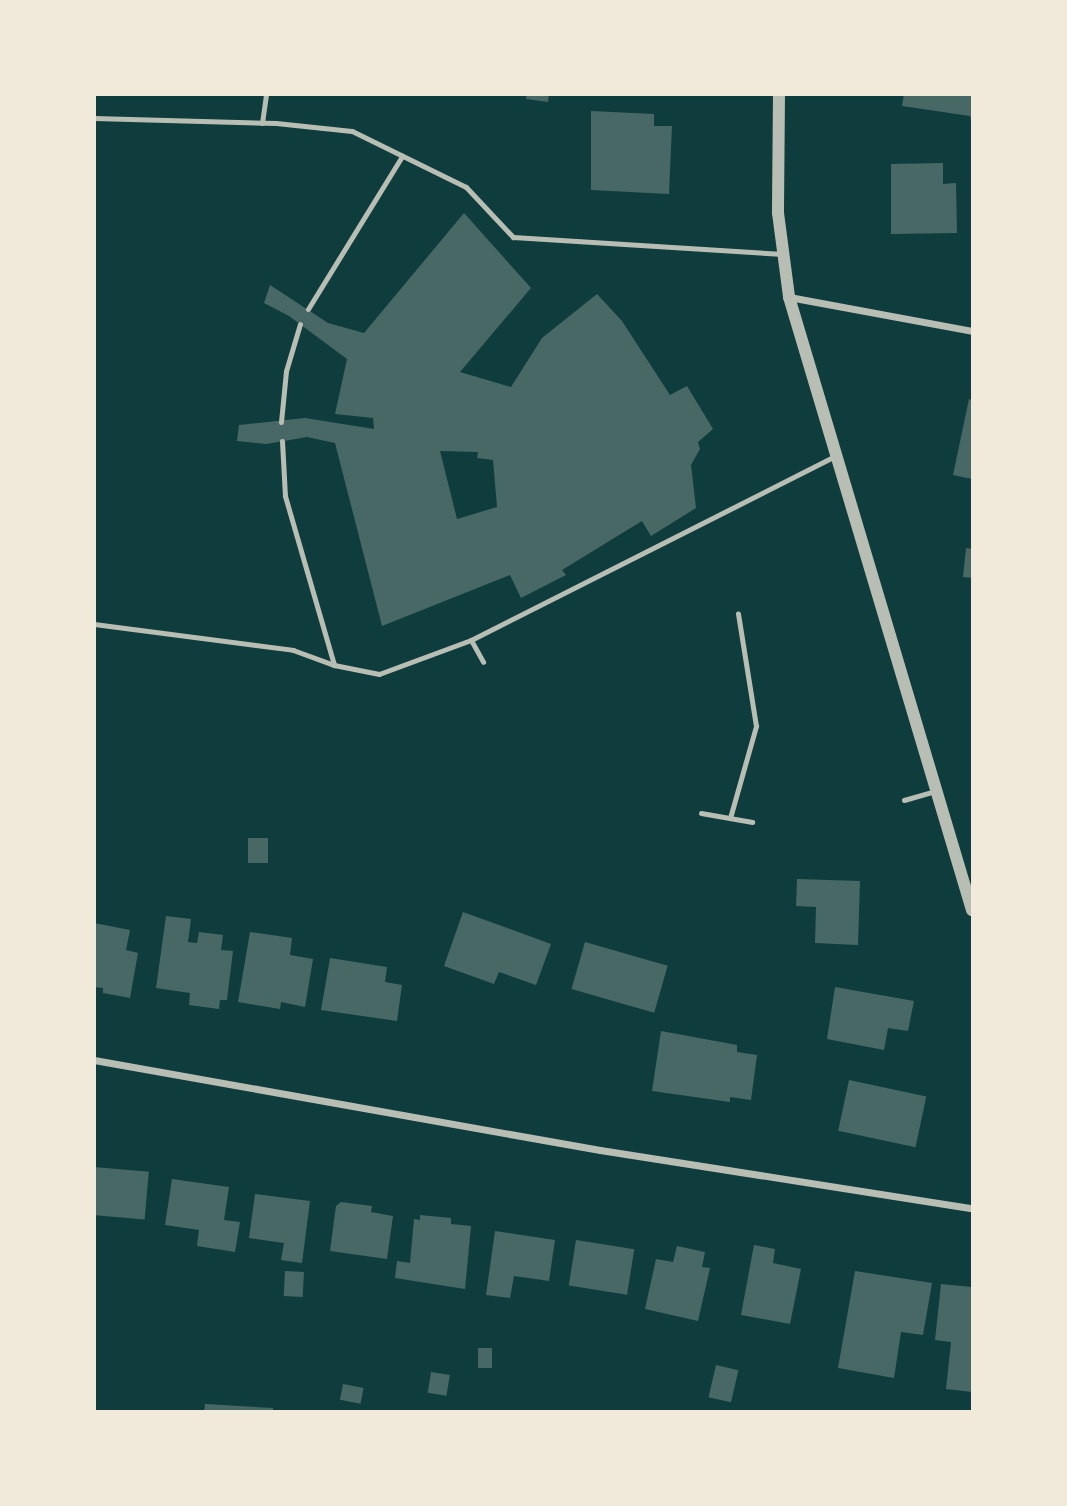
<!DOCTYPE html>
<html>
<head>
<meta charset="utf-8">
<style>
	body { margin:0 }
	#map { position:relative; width:1067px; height:1506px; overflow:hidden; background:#0f3d3e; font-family:"Varela Round",sans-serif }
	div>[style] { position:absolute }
	.building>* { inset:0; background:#486865; transform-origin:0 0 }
	.service>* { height:5px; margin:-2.5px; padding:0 2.5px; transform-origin:2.5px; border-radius:2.5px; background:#b8beb3 }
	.minor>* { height:7px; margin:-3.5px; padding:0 3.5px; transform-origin:3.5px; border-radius:3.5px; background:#b8beb3 }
	.tertiary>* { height:12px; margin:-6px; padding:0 6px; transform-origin:6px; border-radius:6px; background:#b8beb3 }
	span { translate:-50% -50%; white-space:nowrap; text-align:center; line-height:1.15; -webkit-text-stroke:6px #f1e9da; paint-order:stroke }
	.frame { position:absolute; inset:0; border:96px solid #f1e9da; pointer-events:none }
</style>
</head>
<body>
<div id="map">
	<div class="building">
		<i style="clip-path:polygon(527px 94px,549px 94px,548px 102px,526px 99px)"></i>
		<i style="clip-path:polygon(904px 94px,972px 94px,972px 125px,970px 116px,902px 106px)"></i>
		<i style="clip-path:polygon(591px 111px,654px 114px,654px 126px,672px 126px,669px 194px,591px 190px)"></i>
		<i style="clip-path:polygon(943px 163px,943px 184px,956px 183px,957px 233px,891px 234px,891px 164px)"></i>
		<i style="clip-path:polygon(evenodd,464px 213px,531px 288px,460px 372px,511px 387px,542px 338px,597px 294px,622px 321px,670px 395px,687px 386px,713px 429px,698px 442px,700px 449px,691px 465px,696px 508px,651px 536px,642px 521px,562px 570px,566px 575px,521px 598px,510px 575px,382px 626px,335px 443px,307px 437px,266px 444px,237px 441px,239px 425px,305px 418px,374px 429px,373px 418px,335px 414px,347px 359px,289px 316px,264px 303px,270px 285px,328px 323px,364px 333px,464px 213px,440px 451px,478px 452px,477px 458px,493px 460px,497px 507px,457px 519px,440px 451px)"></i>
		<i style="clip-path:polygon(969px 399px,972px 400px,972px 479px,953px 475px)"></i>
		<i style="clip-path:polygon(966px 548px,972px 549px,972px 578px,963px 577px)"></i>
		<i style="left:248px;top:838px;width:20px;height:25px"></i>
		<i style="clip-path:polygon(797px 879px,860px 881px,858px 945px,815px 943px,816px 907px,796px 906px)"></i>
		<i style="clip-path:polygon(463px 912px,551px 944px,536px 985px,499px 972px,494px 984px,444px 966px)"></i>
		<i style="clip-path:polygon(166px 916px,191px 919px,188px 942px,197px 943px,199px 932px,223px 935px,221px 950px,233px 951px,227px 1000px,220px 1000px,219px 1009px,189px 1005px,190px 993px,156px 988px)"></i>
		<i style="clip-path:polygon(94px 923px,130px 930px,126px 950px,138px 953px,130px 998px,103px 993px,103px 988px,94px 987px)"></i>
		<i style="clip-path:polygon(250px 932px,292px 938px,290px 955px,313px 959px,305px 1007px,281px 1002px,280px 1009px,238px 1002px)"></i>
		<i style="left:585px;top:942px;width:86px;height:49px;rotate:16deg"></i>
		<i style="clip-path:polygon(330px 958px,387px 967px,385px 982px,402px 985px,397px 1021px,321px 1010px)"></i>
		<i style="clip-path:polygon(835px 987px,914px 1001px,908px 1031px,888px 1028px,884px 1050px,827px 1039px)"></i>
		<i style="clip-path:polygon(661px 1031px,737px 1045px,737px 1052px,757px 1055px,751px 1100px,730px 1097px,730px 1102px,652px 1091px)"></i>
		<i style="left:849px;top:1080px;width:79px;height:52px;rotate:12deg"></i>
		<i style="left:94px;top:1167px;width:55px;height:48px;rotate:5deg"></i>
		<i style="clip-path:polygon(172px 1179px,229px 1187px,224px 1220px,240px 1222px,235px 1252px,197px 1246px,199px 1230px,165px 1225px)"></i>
		<i style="clip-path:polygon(255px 1194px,310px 1201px,302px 1263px,281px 1260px,284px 1243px,249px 1238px)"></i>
		<i style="clip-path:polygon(341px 1202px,372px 1206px,371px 1212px,393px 1216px,387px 1259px,330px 1251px,336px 1206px)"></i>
		<i style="clip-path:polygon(420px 1215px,451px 1218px,451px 1224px,471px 1226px,465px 1289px,395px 1278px,397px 1261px,410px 1263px,414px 1219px,420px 1220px)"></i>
		<i style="clip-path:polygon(495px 1231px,555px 1240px,549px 1281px,514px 1276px,510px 1298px,486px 1295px)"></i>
		<i style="left:576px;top:1240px;width:59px;height:46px;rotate:9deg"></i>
		<i style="clip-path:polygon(754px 1245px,775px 1249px,773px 1263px,801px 1269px,790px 1324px,741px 1315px)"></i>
		<i style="clip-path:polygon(677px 1246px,705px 1252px,702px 1267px,710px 1268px,698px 1321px,645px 1309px,656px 1259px,673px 1262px)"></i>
		<i style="left:285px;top:1271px;width:19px;height:25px;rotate:3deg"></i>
		<i style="clip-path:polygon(855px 1271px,932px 1283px,923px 1335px,901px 1332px,894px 1378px,838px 1368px)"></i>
		<i style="clip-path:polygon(941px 1284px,972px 1287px,972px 1392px,946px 1389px,951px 1342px,935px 1340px)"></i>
		<i style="left:478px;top:1348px;width:14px;height:20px"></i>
		<i style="left:716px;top:1365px;width:23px;height:33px;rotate:13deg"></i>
		<i style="left:431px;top:1372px;width:19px;height:21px;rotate:9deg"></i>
		<i style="left:343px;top:1384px;width:21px;height:16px;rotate:11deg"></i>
		<i style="clip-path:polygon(205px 1404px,273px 1408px,273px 1412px,204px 1412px)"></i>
	</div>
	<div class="service">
		<i style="left:94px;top:118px;width:182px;rotate:1.6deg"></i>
		<i style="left:276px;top:123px;width:76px;rotate:6deg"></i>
		<i style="left:352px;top:131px;width:127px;rotate:26.2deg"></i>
		<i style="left:466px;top:187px;width:69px;rotate:46.8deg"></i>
		<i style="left:513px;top:237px;width:271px;rotate:3.6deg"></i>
		<i style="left:262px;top:123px;width:29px;rotate:-82deg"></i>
		<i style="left:308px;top:309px;width:180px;rotate:-58.4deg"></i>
		<i style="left:281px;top:422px;width:51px;rotate:-84.4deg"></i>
		<i style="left:286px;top:371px;width:49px;rotate:-73.4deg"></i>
		<i style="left:282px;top:441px;width:55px;rotate:86.9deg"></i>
		<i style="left:285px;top:496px;width:176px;rotate:73.8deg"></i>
		<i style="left:94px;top:624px;width:201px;rotate:7.4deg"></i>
		<i style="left:293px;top:650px;width:44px;rotate:20.1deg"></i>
		<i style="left:334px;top:665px;width:46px;rotate:11.3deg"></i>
		<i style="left:379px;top:674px;width:98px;rotate:-20.3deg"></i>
		<i style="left:471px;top:640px;width:25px;rotate:61deg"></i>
		<i style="left:471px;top:640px;width:409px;rotate:-26.8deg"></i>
		<i style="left:904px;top:800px;width:33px;rotate:-16deg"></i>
		<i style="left:701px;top:813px;width:52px;rotate:10deg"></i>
		<i style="left:730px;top:818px;width:96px;rotate:-74.2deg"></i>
		<i style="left:756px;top:726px;width:114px;rotate:-99.1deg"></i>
	</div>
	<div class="minor">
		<i style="left:789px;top:297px;width:186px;rotate:10.5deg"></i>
		<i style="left:94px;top:1060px;width:514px;rotate:10.09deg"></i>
		<i style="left:600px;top:1150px;width:376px;rotate:8.9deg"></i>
	</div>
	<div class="tertiary">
		<i style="left:779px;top:94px;width:119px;rotate:90.5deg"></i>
		<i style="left:778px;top:213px;width:85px;rotate:82.5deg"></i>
		<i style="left:789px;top:297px;width:640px;rotate:73.38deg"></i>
	</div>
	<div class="frame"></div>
</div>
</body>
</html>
